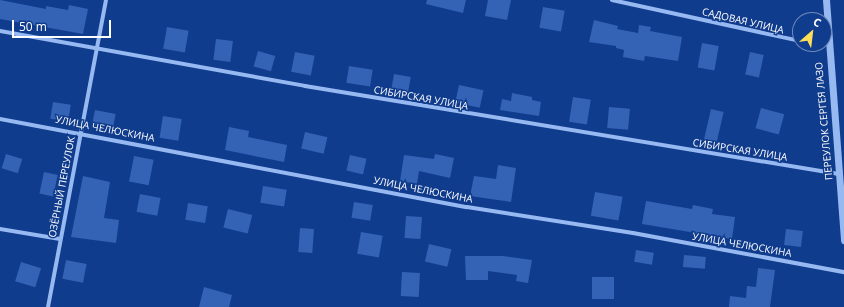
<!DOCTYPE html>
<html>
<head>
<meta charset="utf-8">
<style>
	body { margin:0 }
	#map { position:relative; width:844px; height:307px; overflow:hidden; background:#103c8d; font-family:"Open Sans",sans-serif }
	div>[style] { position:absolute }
	.building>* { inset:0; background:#3462b4; transform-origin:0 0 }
	.minor>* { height:4px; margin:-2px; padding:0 2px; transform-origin:2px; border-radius:2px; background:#97b9f2 }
	.tertiary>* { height:7px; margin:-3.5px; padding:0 3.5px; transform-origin:3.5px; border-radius:3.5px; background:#97b9f2 }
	span { translate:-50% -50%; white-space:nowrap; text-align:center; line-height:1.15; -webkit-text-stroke:3px #103c8d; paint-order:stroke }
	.street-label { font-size:10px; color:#fff }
	.north { position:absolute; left:792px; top:12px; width:40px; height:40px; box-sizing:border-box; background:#103c8d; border:1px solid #708abb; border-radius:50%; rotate:28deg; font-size:11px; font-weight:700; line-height:16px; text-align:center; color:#fff }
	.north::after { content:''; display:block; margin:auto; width:14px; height:18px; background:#ffdd58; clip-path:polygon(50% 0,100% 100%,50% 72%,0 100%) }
	.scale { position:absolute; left:12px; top:20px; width:99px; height:18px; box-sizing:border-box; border:2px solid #fff; border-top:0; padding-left:5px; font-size:12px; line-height:14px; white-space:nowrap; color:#fff; -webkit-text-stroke:3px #103c8d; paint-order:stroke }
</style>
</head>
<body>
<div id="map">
	<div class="building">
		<i style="clip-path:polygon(0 0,46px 9px,46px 6px,68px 10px,69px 5px,88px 9px,83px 34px,0 19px)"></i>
		<i style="clip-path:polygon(427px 0,466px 0,463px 13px,426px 4px)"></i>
		<i style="clip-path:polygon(488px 0,511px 0,507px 20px,485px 16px)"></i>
		<i style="left:543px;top:7px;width:22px;height:21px;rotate:10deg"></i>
		<i style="clip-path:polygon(594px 20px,618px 26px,617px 29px,638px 33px,639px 25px,651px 27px,650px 31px,682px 37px,678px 61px,645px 56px,644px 61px,623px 57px,624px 50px,616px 48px,616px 46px,589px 42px)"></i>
		<i style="left:167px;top:27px;width:22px;height:22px;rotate:10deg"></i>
		<i style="left:216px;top:39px;width:17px;height:21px;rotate:7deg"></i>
		<i style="left:702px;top:43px;width:17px;height:25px;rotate:10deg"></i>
		<i style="left:258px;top:51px;width:18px;height:16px;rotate:16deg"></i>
		<i style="left:295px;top:52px;width:20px;height:20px;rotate:11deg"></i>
		<i style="left:750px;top:52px;width:14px;height:23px;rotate:12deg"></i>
		<i style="left:349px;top:66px;width:24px;height:17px;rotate:9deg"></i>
		<i style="left:394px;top:74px;width:17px;height:17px;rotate:10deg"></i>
		<i style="left:459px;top:85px;width:25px;height:18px;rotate:12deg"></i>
		<i style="clip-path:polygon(512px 93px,532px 97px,532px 100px,541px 102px,539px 116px,500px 110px,502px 99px,511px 101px)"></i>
		<i style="left:573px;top:97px;width:18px;height:25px;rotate:9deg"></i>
		<i style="left:53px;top:102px;width:18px;height:17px;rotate:9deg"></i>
		<i style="left:609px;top:107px;width:21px;height:21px;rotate:5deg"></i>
		<i style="left:761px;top:108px;width:24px;height:21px;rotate:15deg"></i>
		<i style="left:711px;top:109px;width:13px;height:36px;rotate:13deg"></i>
		<i style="left:95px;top:110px;width:21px;height:16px;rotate:11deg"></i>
		<i style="left:163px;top:116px;width:19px;height:22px;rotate:9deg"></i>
		<i style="clip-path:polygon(229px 127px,249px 131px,248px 137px,287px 145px,284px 162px,225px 150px)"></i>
		<i style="left:305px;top:132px;width:23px;height:17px;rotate:13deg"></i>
		<i style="left:6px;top:154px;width:17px;height:15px;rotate:17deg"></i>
		<i style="clip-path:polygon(435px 154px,454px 158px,450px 178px,419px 171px,417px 184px,400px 181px,404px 155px,434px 159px)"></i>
		<i style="left:350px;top:155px;width:17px;height:16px;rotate:13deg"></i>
		<i style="left:134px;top:156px;width:20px;height:26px;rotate:11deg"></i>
		<i style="clip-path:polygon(498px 165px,516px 168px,511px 202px,470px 196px,474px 176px,496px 179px)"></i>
		<i style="left:44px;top:172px;width:14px;height:22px;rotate:12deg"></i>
		<i style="clip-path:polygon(83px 176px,110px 182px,104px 218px,119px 220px,116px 243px,71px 237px)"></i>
		<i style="left:263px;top:186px;width:24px;height:17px;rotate:9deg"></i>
		<i style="left:595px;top:192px;width:28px;height:24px;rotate:10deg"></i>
		<i style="left:140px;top:194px;width:21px;height:18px;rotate:11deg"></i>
		<i style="clip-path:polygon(646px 201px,692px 209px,693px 205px,713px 209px,712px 214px,735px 217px,732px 239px,642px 224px)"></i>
		<i style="left:354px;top:202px;width:19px;height:16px;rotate:9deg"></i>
		<i style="left:188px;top:203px;width:20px;height:17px;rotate:9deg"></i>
		<i style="left:228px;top:209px;width:25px;height:19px;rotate:14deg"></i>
		<i style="left:406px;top:216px;width:16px;height:22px;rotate:4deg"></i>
		<i style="left:300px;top:228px;width:14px;height:24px;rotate:4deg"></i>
		<i style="left:786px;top:229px;width:17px;height:16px;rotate:7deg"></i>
		<i style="left:361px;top:232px;width:22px;height:22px;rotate:10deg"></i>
		<i style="left:429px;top:244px;width:23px;height:18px;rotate:13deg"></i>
		<i style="left:636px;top:250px;width:18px;height:12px;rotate:9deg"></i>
		<i style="left:684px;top:255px;width:22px;height:12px;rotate:5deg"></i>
		<i style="clip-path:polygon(465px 256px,503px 256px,532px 260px,528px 283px,516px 281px,517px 275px,488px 271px,488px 280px,466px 280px)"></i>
		<i style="left:66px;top:260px;width:21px;height:19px;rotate:11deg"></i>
		<i style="left:21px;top:262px;width:21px;height:20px;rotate:17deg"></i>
		<i style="clip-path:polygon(758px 268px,775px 270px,770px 307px,729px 307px,730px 296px,746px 298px,747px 286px,756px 287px)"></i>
		<i style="left:402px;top:272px;width:18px;height:24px;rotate:3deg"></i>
		<i style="left:592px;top:277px;width:22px;height:22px"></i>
		<i style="clip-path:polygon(204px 287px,232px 295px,229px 307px,199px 307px)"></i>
	</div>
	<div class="minor">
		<i style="left:612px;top:0;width:192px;rotate:12.3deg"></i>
		<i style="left:0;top:31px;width:310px;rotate:10.2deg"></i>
		<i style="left:305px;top:86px;width:541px;rotate:9.36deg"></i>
		<i style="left:0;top:119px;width:475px;rotate:10.7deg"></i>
		<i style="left:467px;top:207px;width:168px;rotate:8.9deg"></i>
		<i style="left:633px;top:233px;width:215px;rotate:10.5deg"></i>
		<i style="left:0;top:229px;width:61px;rotate:9.5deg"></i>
		<i style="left:48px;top:307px;width:312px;rotate:-79.3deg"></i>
	</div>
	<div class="tertiary">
		<i style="left:826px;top:0;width:241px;rotate:85.7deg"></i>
	</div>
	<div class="street-label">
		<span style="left:743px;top:21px;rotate:13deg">САДОВАЯ УЛИЦА</span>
		<span style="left:421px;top:98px;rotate:10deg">СИБИРСКАЯ УЛИЦА</span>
		<span style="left:824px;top:121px;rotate:-95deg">ПЕРЕУЛОК СЕРГЕЯ ЛАЗО</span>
		<span style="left:105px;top:129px;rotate:11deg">УЛИЦА ЧЕЛЮСКИНА</span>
		<span style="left:740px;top:150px;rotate:9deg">СИБИРСКАЯ УЛИЦА</span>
		<span style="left:62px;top:187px;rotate:-79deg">ОЗЁРНЫЙ ПЕРЕУЛОК</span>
		<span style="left:423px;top:190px;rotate:11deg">УЛИЦА ЧЕЛЮСКИНА</span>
		<span style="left:742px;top:245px;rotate:10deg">УЛИЦА ЧЕЛЮСКИНА</span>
	</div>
	<div class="north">С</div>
	<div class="scale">50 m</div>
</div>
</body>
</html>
